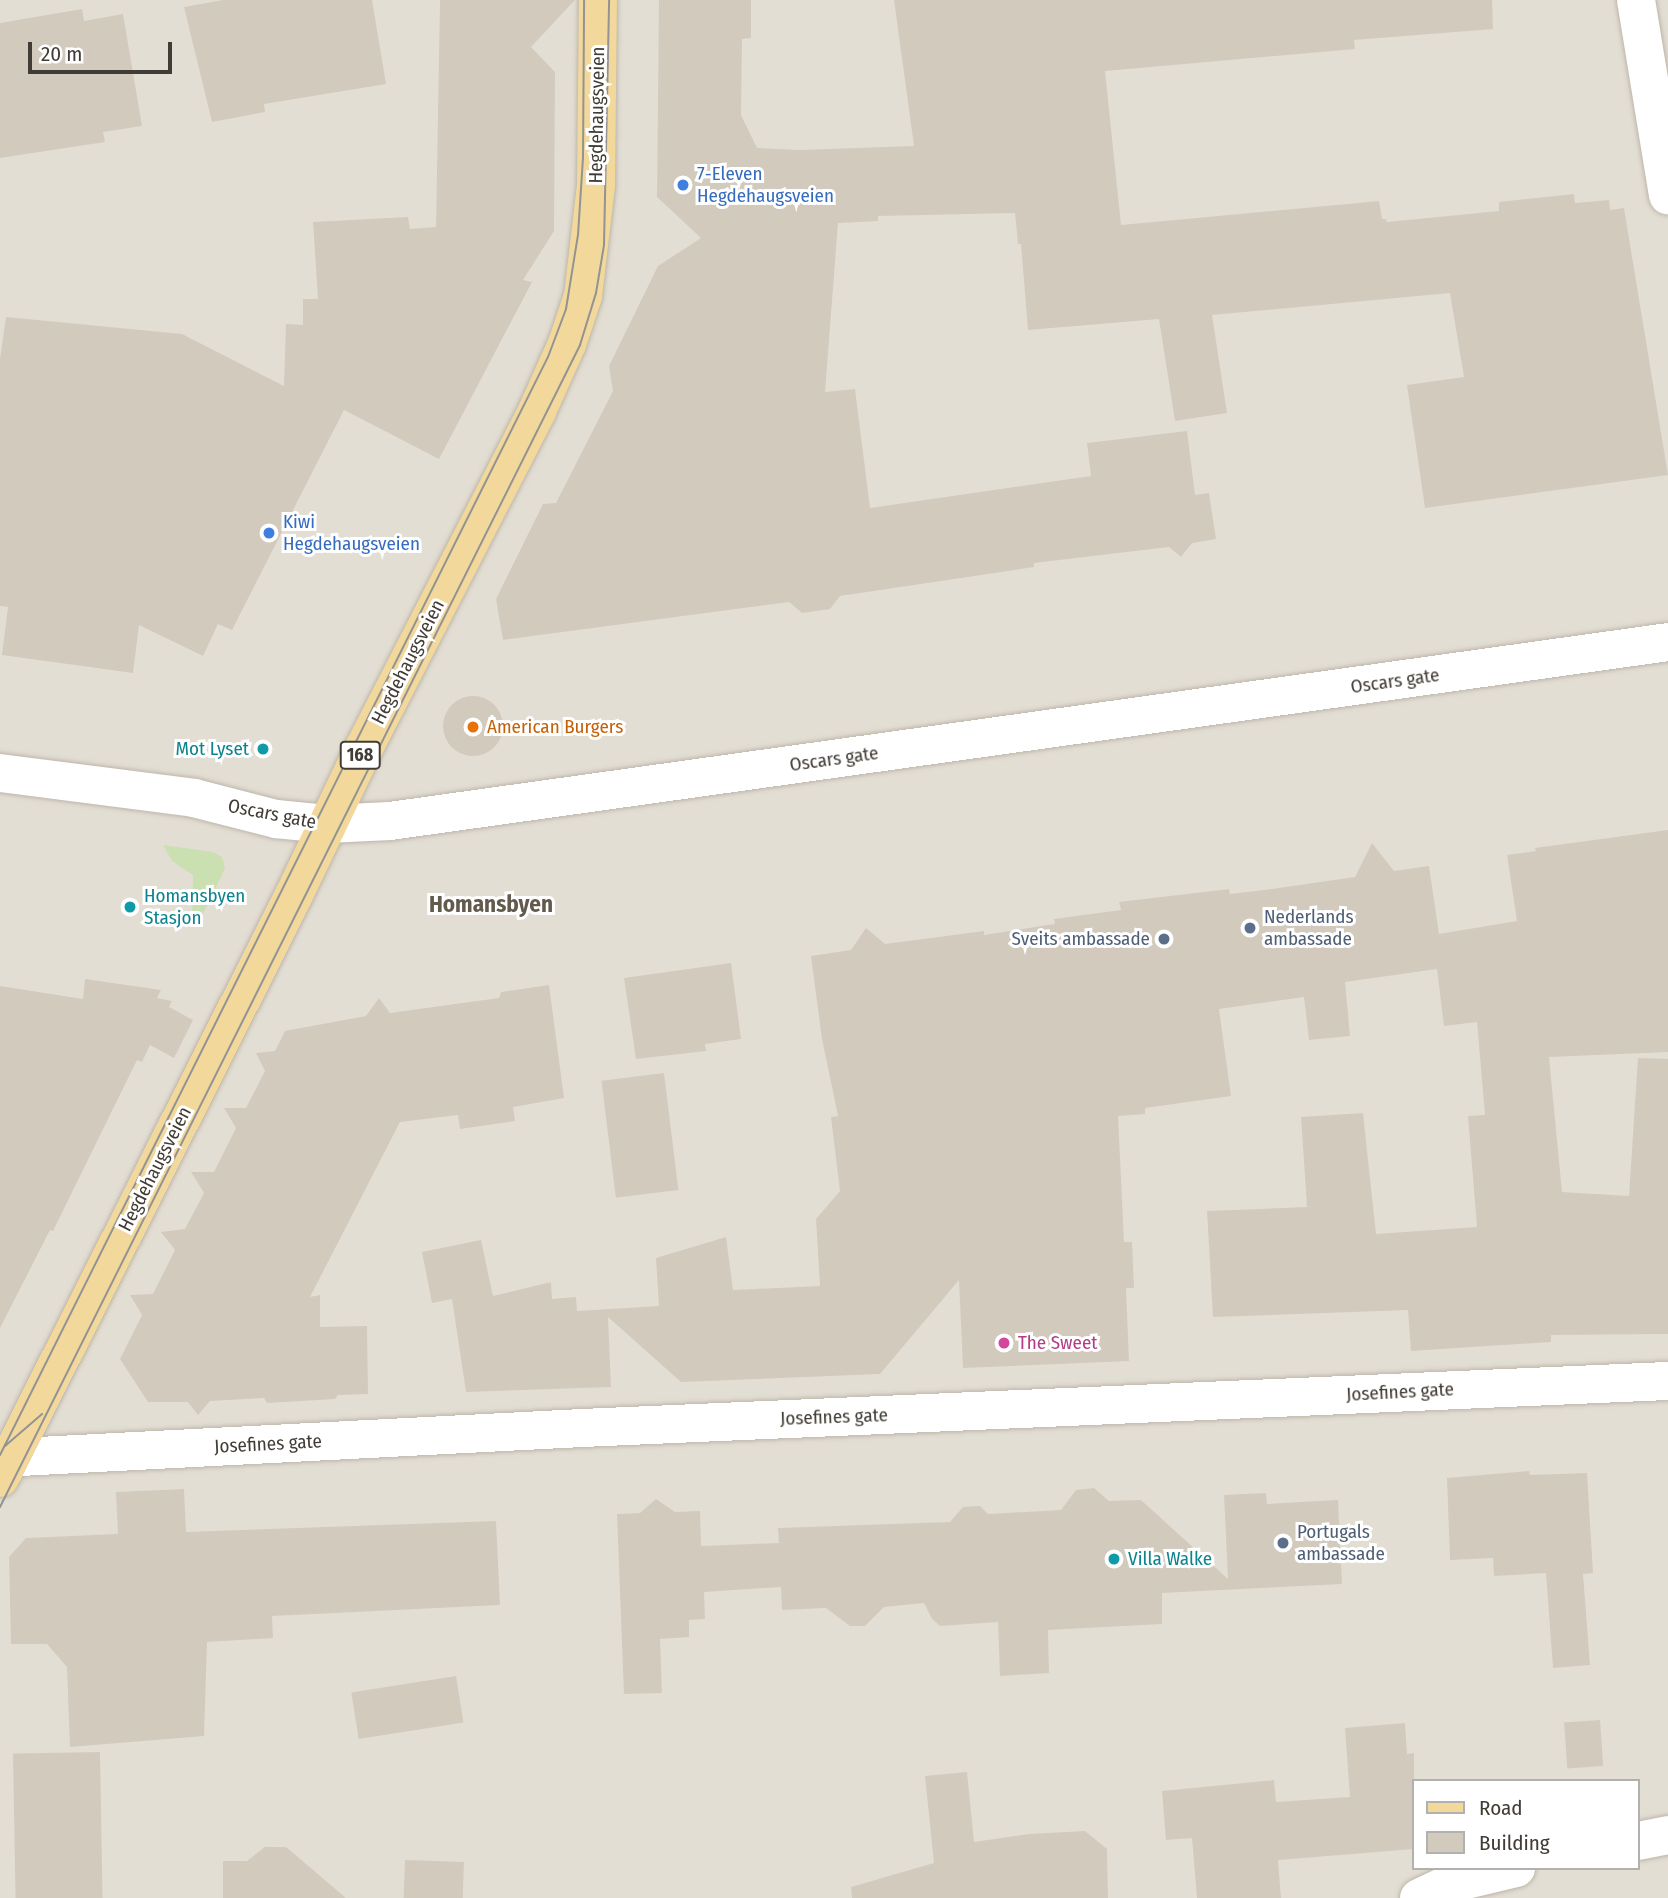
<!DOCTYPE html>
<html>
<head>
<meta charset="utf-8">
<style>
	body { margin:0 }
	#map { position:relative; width:1668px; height:1898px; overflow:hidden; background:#f0ece4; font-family:"Fira Sans Condensed",sans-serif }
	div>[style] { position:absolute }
	.residential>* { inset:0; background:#e3ded3 }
	.green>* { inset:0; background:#cbe0b1 }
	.building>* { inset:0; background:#d3cabe; transform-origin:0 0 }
	.round { border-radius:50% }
	.roads { filter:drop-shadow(0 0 2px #bdb6ab) drop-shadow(0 0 2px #bdb6ab) }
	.minor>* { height:38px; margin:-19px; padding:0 19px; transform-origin:19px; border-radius:19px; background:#fff }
	.tertiary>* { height:38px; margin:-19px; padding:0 19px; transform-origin:19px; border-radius:19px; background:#fff }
	.primary>* { height:38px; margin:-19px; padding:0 19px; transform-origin:19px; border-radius:19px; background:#f2d89b }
	.tram>* { height:2px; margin:-1px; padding:0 1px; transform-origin:1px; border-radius:1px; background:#939393 }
	.dots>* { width:19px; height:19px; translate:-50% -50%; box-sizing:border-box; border:4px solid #fff; border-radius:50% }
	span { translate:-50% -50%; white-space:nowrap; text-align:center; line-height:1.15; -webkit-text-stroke:6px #fff; paint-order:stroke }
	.shield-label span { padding:2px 5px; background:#fff; border:2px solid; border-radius:5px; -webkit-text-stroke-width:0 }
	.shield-label { font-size:18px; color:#413c35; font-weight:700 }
	.street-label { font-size:19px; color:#413c35 }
	.shop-label { font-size:19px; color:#366cbe }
	.left { translate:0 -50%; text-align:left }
	.food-label { font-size:19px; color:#c56008 }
	.culture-label { font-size:19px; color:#0d838f }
	.right { translate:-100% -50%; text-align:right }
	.service-label { font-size:19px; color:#4e5e75 }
	.hotel-label { font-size:19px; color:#b23c85 }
	.quarter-label { font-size:23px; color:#625a4d; font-weight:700 }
	.legend { position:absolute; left:1412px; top:1779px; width:228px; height:91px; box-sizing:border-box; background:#fff; border:2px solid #b3b1ae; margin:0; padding:9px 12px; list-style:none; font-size:21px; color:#413c35 }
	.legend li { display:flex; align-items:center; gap:14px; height:35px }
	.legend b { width:35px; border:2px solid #b3b1ae }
	.scale { position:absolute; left:28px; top:42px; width:144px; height:32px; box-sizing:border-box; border:4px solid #413c35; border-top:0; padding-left:9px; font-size:21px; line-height:24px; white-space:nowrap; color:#413c35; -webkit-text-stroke:5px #fff; paint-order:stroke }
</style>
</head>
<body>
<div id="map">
	<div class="residential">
		<i style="clip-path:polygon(evenodd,0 0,1668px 0,1668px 1898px,0 1898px,0 0,1414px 1781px,1638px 1781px,1638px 1868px,1414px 1868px,1414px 1781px)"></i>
	</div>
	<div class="green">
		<i style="clip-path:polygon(163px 845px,213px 852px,222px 857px,225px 868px,222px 875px,200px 920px,192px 910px,193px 875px,172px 861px)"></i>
	</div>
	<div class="building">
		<i style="clip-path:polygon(223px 0,372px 0,386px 84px,264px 104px,265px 112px,212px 122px,184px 7px)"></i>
		<i style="clip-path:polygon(440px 0,575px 0,531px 47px,555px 72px,554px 231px,523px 280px,532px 282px,439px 459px,344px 410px,232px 630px,218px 624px,203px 656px,139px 625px,133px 673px,2px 655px,8px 607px,0 606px,0 359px,6px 317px,182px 334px,284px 386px,286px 324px,303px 325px,303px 299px,318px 299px,313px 222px,408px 217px,410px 229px,436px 227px)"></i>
		<i style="clip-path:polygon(659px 0,751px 0,751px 38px,742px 39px,741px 115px,757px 148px,800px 150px,914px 146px,894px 0,1492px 0,1493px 29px,1354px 40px,1355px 49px,1105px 71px,1121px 225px,1379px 201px,1382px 219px,1386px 219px,1387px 222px,1499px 211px,1499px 202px,1574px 194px,1575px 203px,1609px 200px,1610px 210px,1624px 208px,1668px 475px,1425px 508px,1407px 385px,1464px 377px,1450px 293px,1212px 315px,1227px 413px,1175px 421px,1159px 319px,1028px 330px,1021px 244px,1018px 244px,1015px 213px,878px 216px,878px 221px,838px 223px,825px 392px,855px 389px,870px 508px,1091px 476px,1087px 443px,1187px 431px,1195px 495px,1209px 493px,1216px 539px,1192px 543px,1181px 557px,1169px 547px,1034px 563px,1034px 567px,840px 596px,830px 609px,802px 613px,789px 602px,503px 640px,496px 599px,543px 504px,556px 503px,613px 391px,609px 366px,658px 266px,701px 238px,657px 197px)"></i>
		<i style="clip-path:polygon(82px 9px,84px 21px,123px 14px,142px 126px,103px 132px,105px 142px,0 158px,0 23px)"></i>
		<i class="round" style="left:443px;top:696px;width:60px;height:60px"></i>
		<i style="clip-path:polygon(1668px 830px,1668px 1052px,1549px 1057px,1562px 1192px,1629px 1196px,1638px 1058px,1668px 1059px,1668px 1334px,1551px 1335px,1551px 1342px,1411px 1351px,1408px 1310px,1213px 1317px,1207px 1211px,1307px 1207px,1301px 1117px,1363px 1113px,1376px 1234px,1477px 1227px,1468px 1116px,1485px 1115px,1477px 1022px,1444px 1026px,1437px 969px,1345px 982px,1350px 1036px,1309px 1040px,1304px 997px,1219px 1009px,1231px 1096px,1145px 1108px,1145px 1114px,1118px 1116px,1124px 1242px,1132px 1242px,1134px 1288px,1126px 1288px,1129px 1361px,963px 1368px,959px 1280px,880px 1374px,681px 1382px,608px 1317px,611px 1387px,466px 1392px,452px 1299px,432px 1303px,422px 1252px,481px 1240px,493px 1296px,551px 1282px,552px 1299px,576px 1297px,577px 1311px,659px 1306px,656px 1258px,726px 1237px,733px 1290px,820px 1286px,816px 1219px,840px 1191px,831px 1117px,838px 1116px,822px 1039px,811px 956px,851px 950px,866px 928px,885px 944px,984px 931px,984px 935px,1055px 924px,1054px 919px,1121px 910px,1119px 902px,1229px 889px,1230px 894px,1264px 890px,1355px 877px,1372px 843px,1394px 871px,1429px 866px,1439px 934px,1517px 921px,1507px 855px,1536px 851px,1535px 848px)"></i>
		<i style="clip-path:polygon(731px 963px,741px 1039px,705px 1044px,706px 1051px,636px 1059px,624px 978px)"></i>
		<i style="clip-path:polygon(85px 979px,161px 990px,157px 998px,172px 1001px,169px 1007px,193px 1020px,174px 1058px,150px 1045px,142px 1062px,137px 1060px,53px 1231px,50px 1230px,0 1328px,0 986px,83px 999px)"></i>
		<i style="clip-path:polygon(549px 985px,564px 1098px,513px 1107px,515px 1121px,460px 1129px,458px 1115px,400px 1122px,310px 1297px,320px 1295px,320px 1327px,367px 1326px,368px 1394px,338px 1395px,335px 1399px,267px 1403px,264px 1398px,210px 1401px,198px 1415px,188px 1402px,148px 1402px,120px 1359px,142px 1315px,130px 1295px,153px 1294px,175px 1250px,161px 1232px,185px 1229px,204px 1193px,191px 1172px,214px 1172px,236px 1128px,224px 1108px,246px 1108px,265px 1071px,256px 1053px,275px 1051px,285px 1031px,366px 1016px,379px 998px,390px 1013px,499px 998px,501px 992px)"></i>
		<i style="left:664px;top:1073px;width:118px;height:63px;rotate:83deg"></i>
		<i style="clip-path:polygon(1529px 1471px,1530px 1475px,1587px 1473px,1593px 1573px,1583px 1574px,1590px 1665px,1553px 1668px,1546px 1573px,1494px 1576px,1493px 1558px,1450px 1560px,1447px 1478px)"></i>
		<i style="clip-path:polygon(1094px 1488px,1109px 1501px,1141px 1500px,1228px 1579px,1224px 1495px,1266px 1493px,1267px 1504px,1338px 1500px,1342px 1584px,1162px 1593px,1162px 1624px,1048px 1630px,1049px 1673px,1000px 1676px,998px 1622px,940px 1626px,932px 1619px,924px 1603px,884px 1607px,865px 1626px,850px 1626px,826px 1608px,782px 1610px,781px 1587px,704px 1592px,705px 1619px,689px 1620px,689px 1637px,660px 1639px,662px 1693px,624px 1694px,617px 1514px,640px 1513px,656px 1499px,675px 1512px,700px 1511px,701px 1546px,779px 1543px,778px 1528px,950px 1522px,963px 1507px,980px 1506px,988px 1514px,1061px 1510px,1076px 1490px)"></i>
		<i style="clip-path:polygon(184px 1489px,186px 1532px,496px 1521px,500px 1605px,272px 1616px,273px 1638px,207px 1642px,204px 1736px,70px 1747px,67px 1667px,47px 1644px,11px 1644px,9px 1557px,26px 1538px,118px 1534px,116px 1492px)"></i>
		<i style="left:456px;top:1676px;width:47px;height:106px;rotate:81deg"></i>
		<i style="left:1600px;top:1720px;width:46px;height:36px;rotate:86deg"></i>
		<i style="clip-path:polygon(1405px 1723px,1407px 1754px,1414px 1753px,1414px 1849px,1278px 1860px,1281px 1898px,1197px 1898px,1192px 1838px,1166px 1840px,1162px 1791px,1274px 1780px,1276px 1802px,1350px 1797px,1345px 1728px)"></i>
		<i style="left:100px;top:1752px;width:146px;height:87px;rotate:89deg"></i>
		<i style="clip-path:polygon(967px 1772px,974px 1842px,1029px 1834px,1085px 1831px,1107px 1849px,1108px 1898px,852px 1898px,851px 1887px,934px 1863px,925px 1776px)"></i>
		<i style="clip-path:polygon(265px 1847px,286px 1847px,346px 1898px,223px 1898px,223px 1861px,247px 1861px)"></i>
		<i style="left:405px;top:1860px;width:59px;height:38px;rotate:2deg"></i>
	</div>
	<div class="roads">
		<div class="minor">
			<i style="left:0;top:773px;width:196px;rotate:7.3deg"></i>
			<i style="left:194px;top:798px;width:85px;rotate:14.4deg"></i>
			<i style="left:276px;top:819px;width:51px;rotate:5.6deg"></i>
			<i style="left:327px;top:824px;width:63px;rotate:-2.7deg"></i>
			<i style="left:390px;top:821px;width:1290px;rotate:-7.97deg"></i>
			<i style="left:1638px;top:1841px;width:31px;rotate:-11deg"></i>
			<i style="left:1419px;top:1898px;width:33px;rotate:-25deg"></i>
			<i style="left:1449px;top:1884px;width:69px;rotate:-13.4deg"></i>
		</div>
		<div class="tertiary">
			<i style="left:1636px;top:0;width:198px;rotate:80.7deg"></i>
			<i style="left:0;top:1458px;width:583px;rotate:-2.95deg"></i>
			<i style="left:582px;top:1428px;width:1087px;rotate:-2.48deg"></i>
		</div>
		<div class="primary">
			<i style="left:0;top:1478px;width:651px;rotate:-63.24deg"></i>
			<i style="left:293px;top:897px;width:165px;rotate:-64.5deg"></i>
			<i style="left:364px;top:748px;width:379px;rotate:-62.8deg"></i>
			<i style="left:537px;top:411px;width:73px;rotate:-65.9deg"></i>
			<i style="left:567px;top:344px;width:51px;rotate:-71.6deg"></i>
			<i style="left:583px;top:296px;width:112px;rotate:-83.3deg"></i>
			<i style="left:596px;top:185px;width:185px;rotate:-89.4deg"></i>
		</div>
	</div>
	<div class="tram">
		<i style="left:5px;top:1446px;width:49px;rotate:-40.9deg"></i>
		<i style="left:0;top:1455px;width:1227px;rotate:-63.48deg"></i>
		<i style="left:548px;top:357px;width:51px;rotate:-69.4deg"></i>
		<i style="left:566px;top:309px;width:75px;rotate:-80.8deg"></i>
		<i style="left:578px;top:235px;width:77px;rotate:-86.3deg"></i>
		<i style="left:583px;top:158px;width:158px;rotate:-89.6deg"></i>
		<i style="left:0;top:1507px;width:1299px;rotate:-63.47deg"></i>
		<i style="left:580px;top:345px;width:54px;rotate:-72.9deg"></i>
		<i style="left:596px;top:293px;width:49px;rotate:-80.5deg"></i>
		<i style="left:604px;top:245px;width:245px;rotate:-88.8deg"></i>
	</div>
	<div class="dots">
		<i style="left:683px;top:185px;background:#3f7fe0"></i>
		<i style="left:269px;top:533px;background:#3f7fe0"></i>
		<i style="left:473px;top:727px;background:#e8710a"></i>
		<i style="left:263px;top:749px;background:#0f9aa8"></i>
		<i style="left:130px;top:907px;background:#0f9aa8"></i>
		<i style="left:1250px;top:928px;background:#5c6f8a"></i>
		<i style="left:1164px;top:939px;background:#5c6f8a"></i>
		<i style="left:1004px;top:1343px;background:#d1479c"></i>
		<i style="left:1283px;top:1543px;background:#5c6f8a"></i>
		<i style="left:1114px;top:1559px;background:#0f9aa8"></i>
	</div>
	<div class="shield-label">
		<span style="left:360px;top:755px">168</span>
	</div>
	<div class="street-label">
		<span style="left:597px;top:115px;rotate:-89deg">Hegdehaugsveien</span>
		<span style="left:408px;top:662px;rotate:-63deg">Hegdehaugsveien</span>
		<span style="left:1395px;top:681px;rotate:-8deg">Oscars gate</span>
		<span style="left:834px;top:759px;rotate:-8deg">Oscars gate</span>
		<span style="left:272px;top:814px;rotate:11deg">Oscars gate</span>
		<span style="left:155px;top:1169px;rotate:-63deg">Hegdehaugsveien</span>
		<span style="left:1400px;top:1392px;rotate:-3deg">Josefines gate</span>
		<span style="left:834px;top:1417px;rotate:-2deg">Josefines gate</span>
		<span style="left:268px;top:1444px;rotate:-3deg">Josefines gate</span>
	</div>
	<div class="shop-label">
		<span class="left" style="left:697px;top:185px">7-Eleven<br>Hegdehaugsveien</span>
		<span class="left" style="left:283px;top:533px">Kiwi<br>Hegdehaugsveien</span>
	</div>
	<div class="food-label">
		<span class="left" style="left:487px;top:727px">American Burgers</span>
	</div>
	<div class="culture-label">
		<span class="right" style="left:249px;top:749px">Mot Lyset</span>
		<span class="left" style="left:144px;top:907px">Homansbyen<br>Stasjon</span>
		<span class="left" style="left:1128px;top:1559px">Villa Walke</span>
	</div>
	<div class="service-label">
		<span class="left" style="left:1264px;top:928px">Nederlands<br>ambassade</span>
		<span class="right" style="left:1150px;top:939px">Sveits ambassade</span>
		<span class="left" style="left:1297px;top:1543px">Portugals<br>ambassade</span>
	</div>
	<div class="hotel-label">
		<span class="left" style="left:1018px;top:1343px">The Sweet</span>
	</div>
	<div class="quarter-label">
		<span style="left:491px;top:904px">Homansbyen</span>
	</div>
	<ul class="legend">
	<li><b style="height:9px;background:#f2d89b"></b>Road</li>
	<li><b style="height:19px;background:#d3cabe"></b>Building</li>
	</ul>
	<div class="scale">20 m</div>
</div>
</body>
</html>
